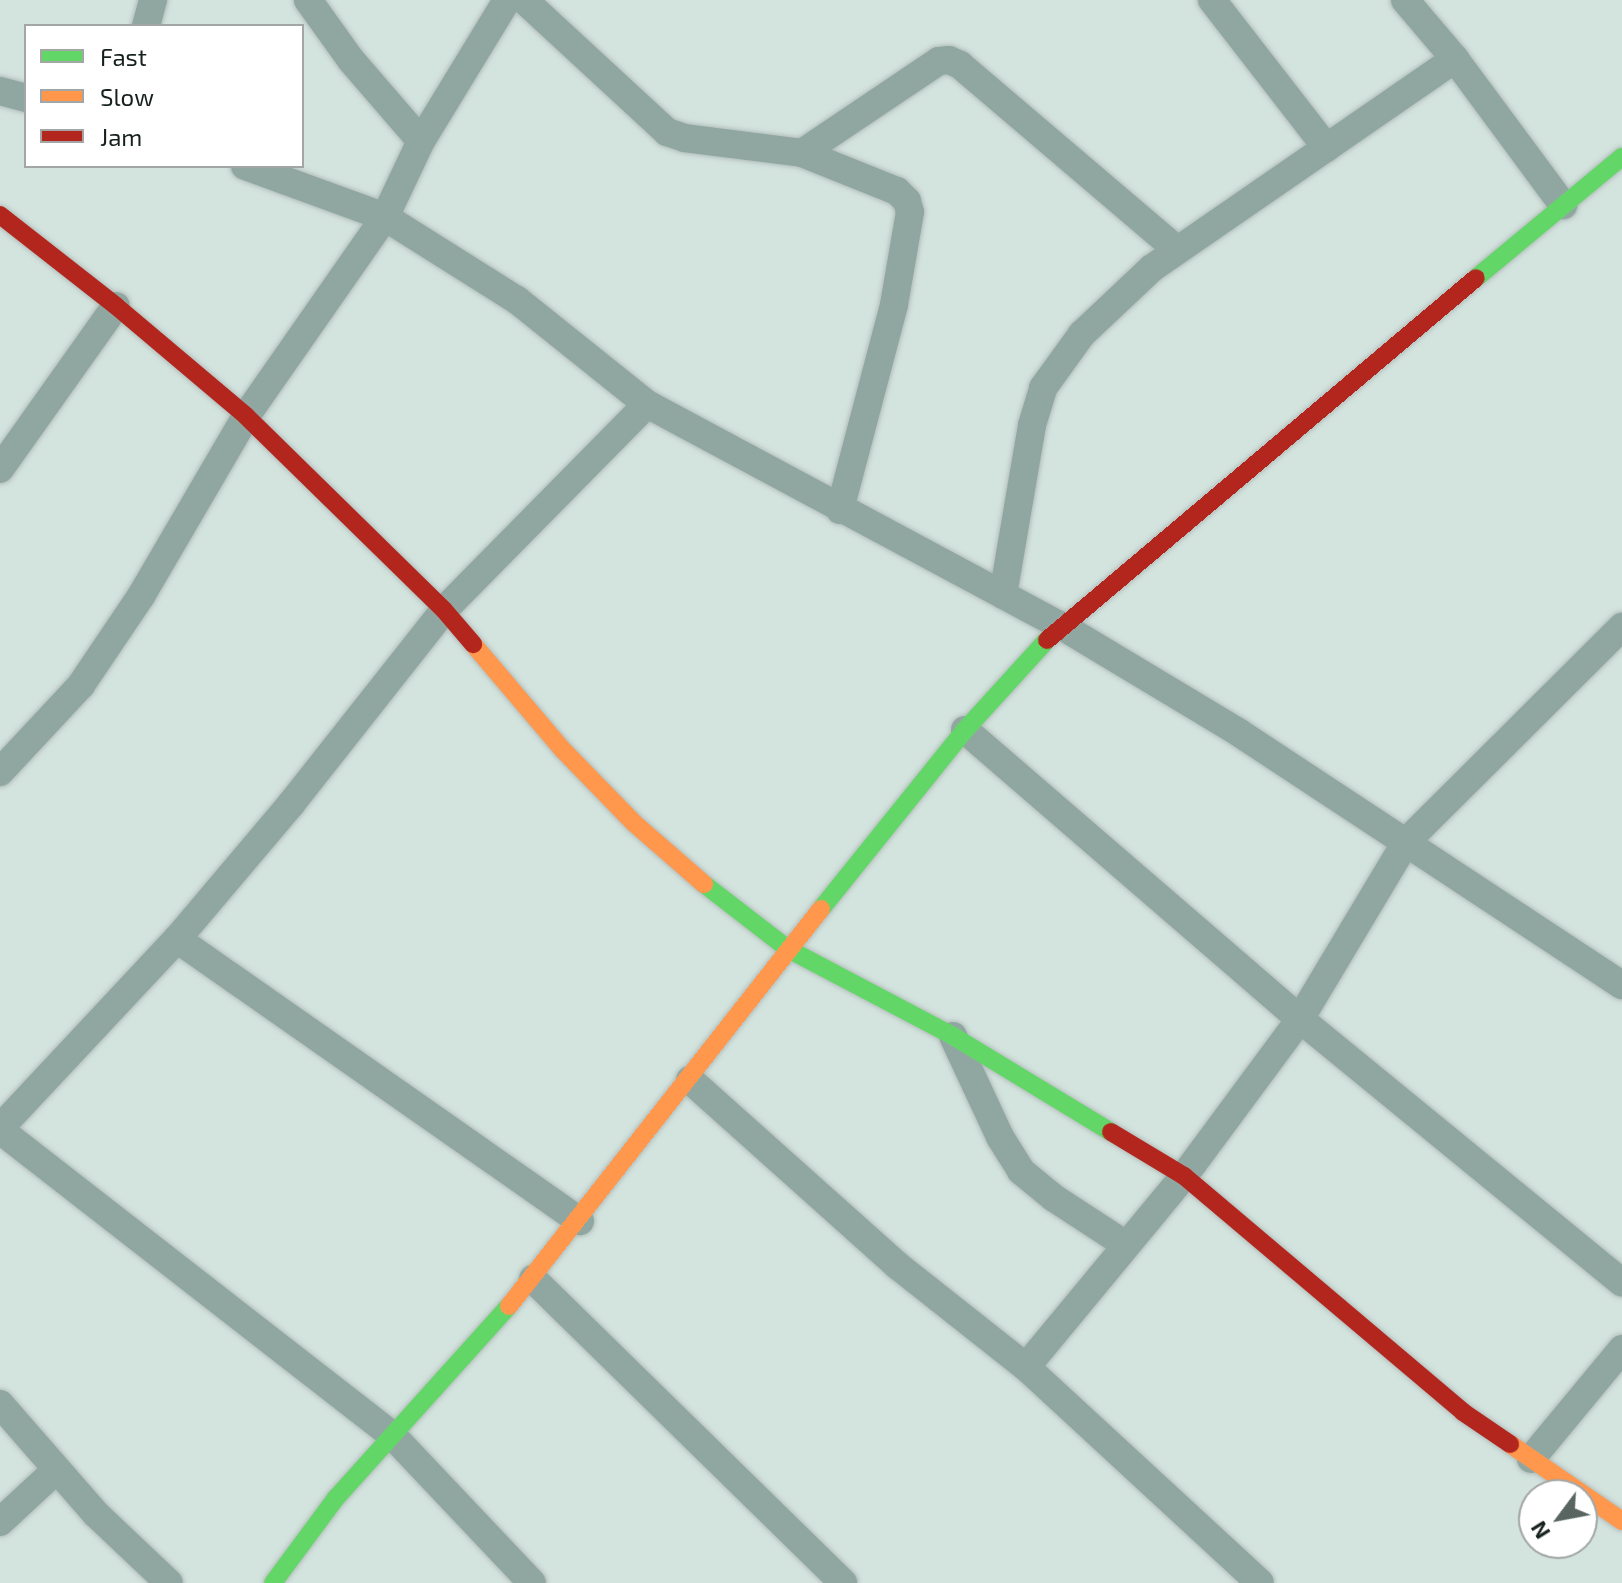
<!DOCTYPE html>
<html>
<head>
<meta charset="utf-8">
<style>
	body { margin:0 }
	#map { position:relative; width:1622px; height:1583px; overflow:hidden; background:#d3e3de; font-family:"Exo 2",sans-serif }
	div>[style] { position:absolute }
	.roads { filter:drop-shadow(0 0 2px #b3bebb) drop-shadow(0 0 2px #b3bebb) }
	.street>* { height:28px; margin:-14px; padding:0 14px; transform-origin:14px; border-radius:14px; background:#90a7a1 }
	.fast>* { height:18px; margin:-9px; padding:0 9px; transform-origin:9px; border-radius:9px; background:#63d668 }
	.slow>* { height:18px; margin:-9px; padding:0 9px; transform-origin:9px; border-radius:9px; background:#ff974d }
	.jam>* { height:18px; margin:-9px; padding:0 9px; transform-origin:9px; border-radius:9px; background:#b3261e }
	span { translate:-50% -50%; white-space:nowrap; text-align:center; line-height:1.15; -webkit-text-stroke:6px #fff; paint-order:stroke }
	.legend { position:absolute; left:24px; top:24px; width:280px; height:144px; box-sizing:border-box; background:#fff; border:2px solid #a2a6a5; margin:0; padding:10px 14px; list-style:none; font-size:24px; color:#16211e }
	.legend li { display:flex; align-items:center; gap:16px; height:40px }
	.legend b { width:40px; border:2px solid #a2a6a5 }
	.north { position:absolute; left:1518px; top:1479px; width:80px; height:80px; box-sizing:border-box; background:#fff; border:2px solid #a2a6a5; border-radius:50%; rotate:238deg; font-size:22px; font-weight:700; line-height:32px; text-align:center; color:#16211e }
	.north::after { content:''; display:block; margin:auto; width:28px; height:36px; background:#586561; clip-path:polygon(50% 0,100% 100%,50% 72%,0 100%) }
</style>
</head>
<body>
<div id="map">
	<div class="roads">
		<div class="street">
			<i style="left:308px;top:0;width:74px;rotate:54.4deg"></i>
			<i style="left:351px;top:60px;width:107px;rotate:49.2deg"></i>
			<i style="left:524px;top:0;width:195px;rotate:42.7deg"></i>
			<i style="left:667px;top:132px;width:18px;rotate:19deg"></i>
			<i style="left:684px;top:138px;width:119px;rotate:7.2deg"></i>
			<i style="left:802px;top:153px;width:102px;rotate:21.8deg"></i>
			<i style="left:897px;top:191px;width:14px;rotate:45deg"></i>
			<i style="left:907px;top:201px;width:11px;rotate:75deg"></i>
			<i style="left:910px;top:212px;width:94px;rotate:99.8deg"></i>
			<i style="left:894px;top:305px;width:212px;rotate:104.8deg"></i>
			<i style="left:1212px;top:0;width:187px;rotate:52.2deg"></i>
			<i style="left:1405px;top:0;width:77px;rotate:49.7deg"></i>
			<i style="left:1455px;top:59px;width:182px;rotate:53.5deg"></i>
			<i style="left:146px;top:26px;width:27px;rotate:-75deg"></i>
			<i style="left:0;top:91px;width:27px;rotate:15deg"></i>
			<i style="left:802px;top:153px;width:165px;rotate:-33.9deg"></i>
			<i style="left:939px;top:61px;width:10px;rotate:-6deg"></i>
			<i style="left:949px;top:60px;width:12px;rotate:24deg"></i>
			<i style="left:960px;top:65px;width:285px;rotate:40.4deg"></i>
			<i style="left:245px;top:166px;width:149px;rotate:20deg"></i>
			<i style="left:385px;top:217px;width:156px;rotate:32.2deg"></i>
			<i style="left:517px;top:300px;width:166px;rotate:38.7deg"></i>
			<i style="left:647px;top:404px;width:468px;rotate:28.2deg"></i>
			<i style="left:1060px;top:625px;width:208px;rotate:31deg"></i>
			<i style="left:1238px;top:732px;width:460px;rotate:33.4deg"></i>
			<i style="left:0;top:469px;width:200px;rotate:-54.6deg"></i>
			<i style="left:1003px;top:595px;width:172px;rotate:-80.3deg"></i>
			<i style="left:1032px;top:425px;width:39px;rotate:-73deg"></i>
			<i style="left:1043px;top:388px;width:67px;rotate:-54.2deg"></i>
			<i style="left:1082px;top:334px;width:96px;rotate:-43.3deg"></i>
			<i style="left:1152px;top:268px;width:368px;rotate:-34.6deg"></i>
			<i style="left:965px;top:730px;width:442px;rotate:40.8deg"></i>
			<i style="left:1300px;top:1019px;width:416px;rotate:39.3deg"></i>
			<i style="left:0;top:772px;width:119px;rotate:-47deg"></i>
			<i style="left:81px;top:685px;width:107px;rotate:-56deg"></i>
			<i style="left:141px;top:596px;width:208px;rotate:-59.7deg"></i>
			<i style="left:246px;top:416px;width:243px;rotate:-55.1deg"></i>
			<i style="left:385px;top:217px;width:84px;rotate:-64.7deg"></i>
			<i style="left:421px;top:141px;width:165px;rotate:-58.6deg"></i>
			<i style="left:177px;top:939px;width:492px;rotate:35deg"></i>
			<i style="left:953px;top:1036px;width:111px;rotate:65deg"></i>
			<i style="left:1000px;top:1137px;width:40px;rotate:58deg"></i>
			<i style="left:1021px;top:1171px;width:43px;rotate:39.3deg"></i>
			<i style="left:1054px;top:1198px;width:86px;rotate:33.1deg"></i>
			<i style="left:690px;top:1080px;width:279px;rotate:41.8deg"></i>
			<i style="left:898px;top:1266px;width:163px;rotate:38.3deg"></i>
			<i style="left:1026px;top:1367px;width:318px;rotate:42.7deg"></i>
			<i style="left:0;top:1128px;width:259px;rotate:-46.9deg"></i>
			<i style="left:177px;top:939px;width:177px;rotate:-49.8deg"></i>
			<i style="left:291px;top:804px;width:247px;rotate:-51.7deg"></i>
			<i style="left:444px;top:610px;width:289px;rotate:-45.4deg"></i>
			<i style="left:0;top:1130px;width:498px;rotate:37.9deg"></i>
			<i style="left:393px;top:1436px;width:202px;rotate:46.6deg"></i>
			<i style="left:533px;top:1279px;width:434px;rotate:44.4deg"></i>
			<i style="left:1026px;top:1367px;width:248px;rotate:-50.4deg"></i>
			<i style="left:1184px;top:1176px;width:195px;rotate:-53.5deg"></i>
			<i style="left:1300px;top:1019px;width:206px;rotate:-59.1deg"></i>
			<i style="left:1406px;top:842px;width:305px;rotate:-44.9deg"></i>
			<i style="left:0;top:1404px;width:146px;rotate:48.9deg"></i>
			<i style="left:96px;top:1514px;width:100px;rotate:43.4deg"></i>
			<i style="left:1531px;top:1459px;width:143px;rotate:-50.4deg"></i>
			<i style="left:0;top:1522px;width:75px;rotate:-42.8deg"></i>
		</div>
		<div class="fast">
			<i style="left:1476px;top:278px;width:190px;rotate:-39.7deg"></i>
			<i style="left:704px;top:884px;width:106px;rotate:37.7deg"></i>
			<i style="left:788px;top:949px;width:187px;rotate:27.8deg"></i>
			<i style="left:953px;top:1036px;width:185px;rotate:31.3deg"></i>
			<i style="left:821px;top:909px;width:230px;rotate:-51.2deg"></i>
			<i style="left:965px;top:730px;width:122px;rotate:-47.7deg"></i>
			<i style="left:273px;top:1583px;width:106px;rotate:-53.5deg"></i>
			<i style="left:336px;top:1498px;width:258px;rotate:-48deg"></i>
		</div>
		<div class="slow">
			<i style="left:473px;top:644px;width:139px;rotate:49.7deg"></i>
			<i style="left:563px;top:750px;width:102px;rotate:45.8deg"></i>
			<i style="left:634px;top:823px;width:93px;rotate:41.1deg"></i>
			<i style="left:509px;top:1306px;width:505px;rotate:-51.84deg"></i>
			<i style="left:1510px;top:1444px;width:136px;rotate:34.5deg"></i>
		</div>
		<div class="jam">
			<i style="left:0;top:215px;width:147px;rotate:38.1deg"></i>
			<i style="left:116px;top:306px;width:170px;rotate:40.2deg"></i>
			<i style="left:246px;top:416px;width:277px;rotate:44.4deg"></i>
			<i style="left:444px;top:610px;width:45px;rotate:49.5deg"></i>
			<i style="left:1047px;top:640px;width:561px;rotate:-40.16deg"></i>
			<i style="left:1111px;top:1132px;width:85px;rotate:31.1deg"></i>
			<i style="left:1184px;top:1176px;width:365px;rotate:40.2deg"></i>
			<i style="left:1463px;top:1412px;width:57px;rotate:34.2deg"></i>
		</div>
	</div>
	<ul class="legend">
	<li><b style="height:10px;background:#63d668"></b>Fast</li>
	<li><b style="height:10px;background:#ff974d"></b>Slow</li>
	<li><b style="height:10px;background:#b3261e"></b>Jam</li>
	</ul>
	<div class="north">N</div>
</div>
</body>
</html>
